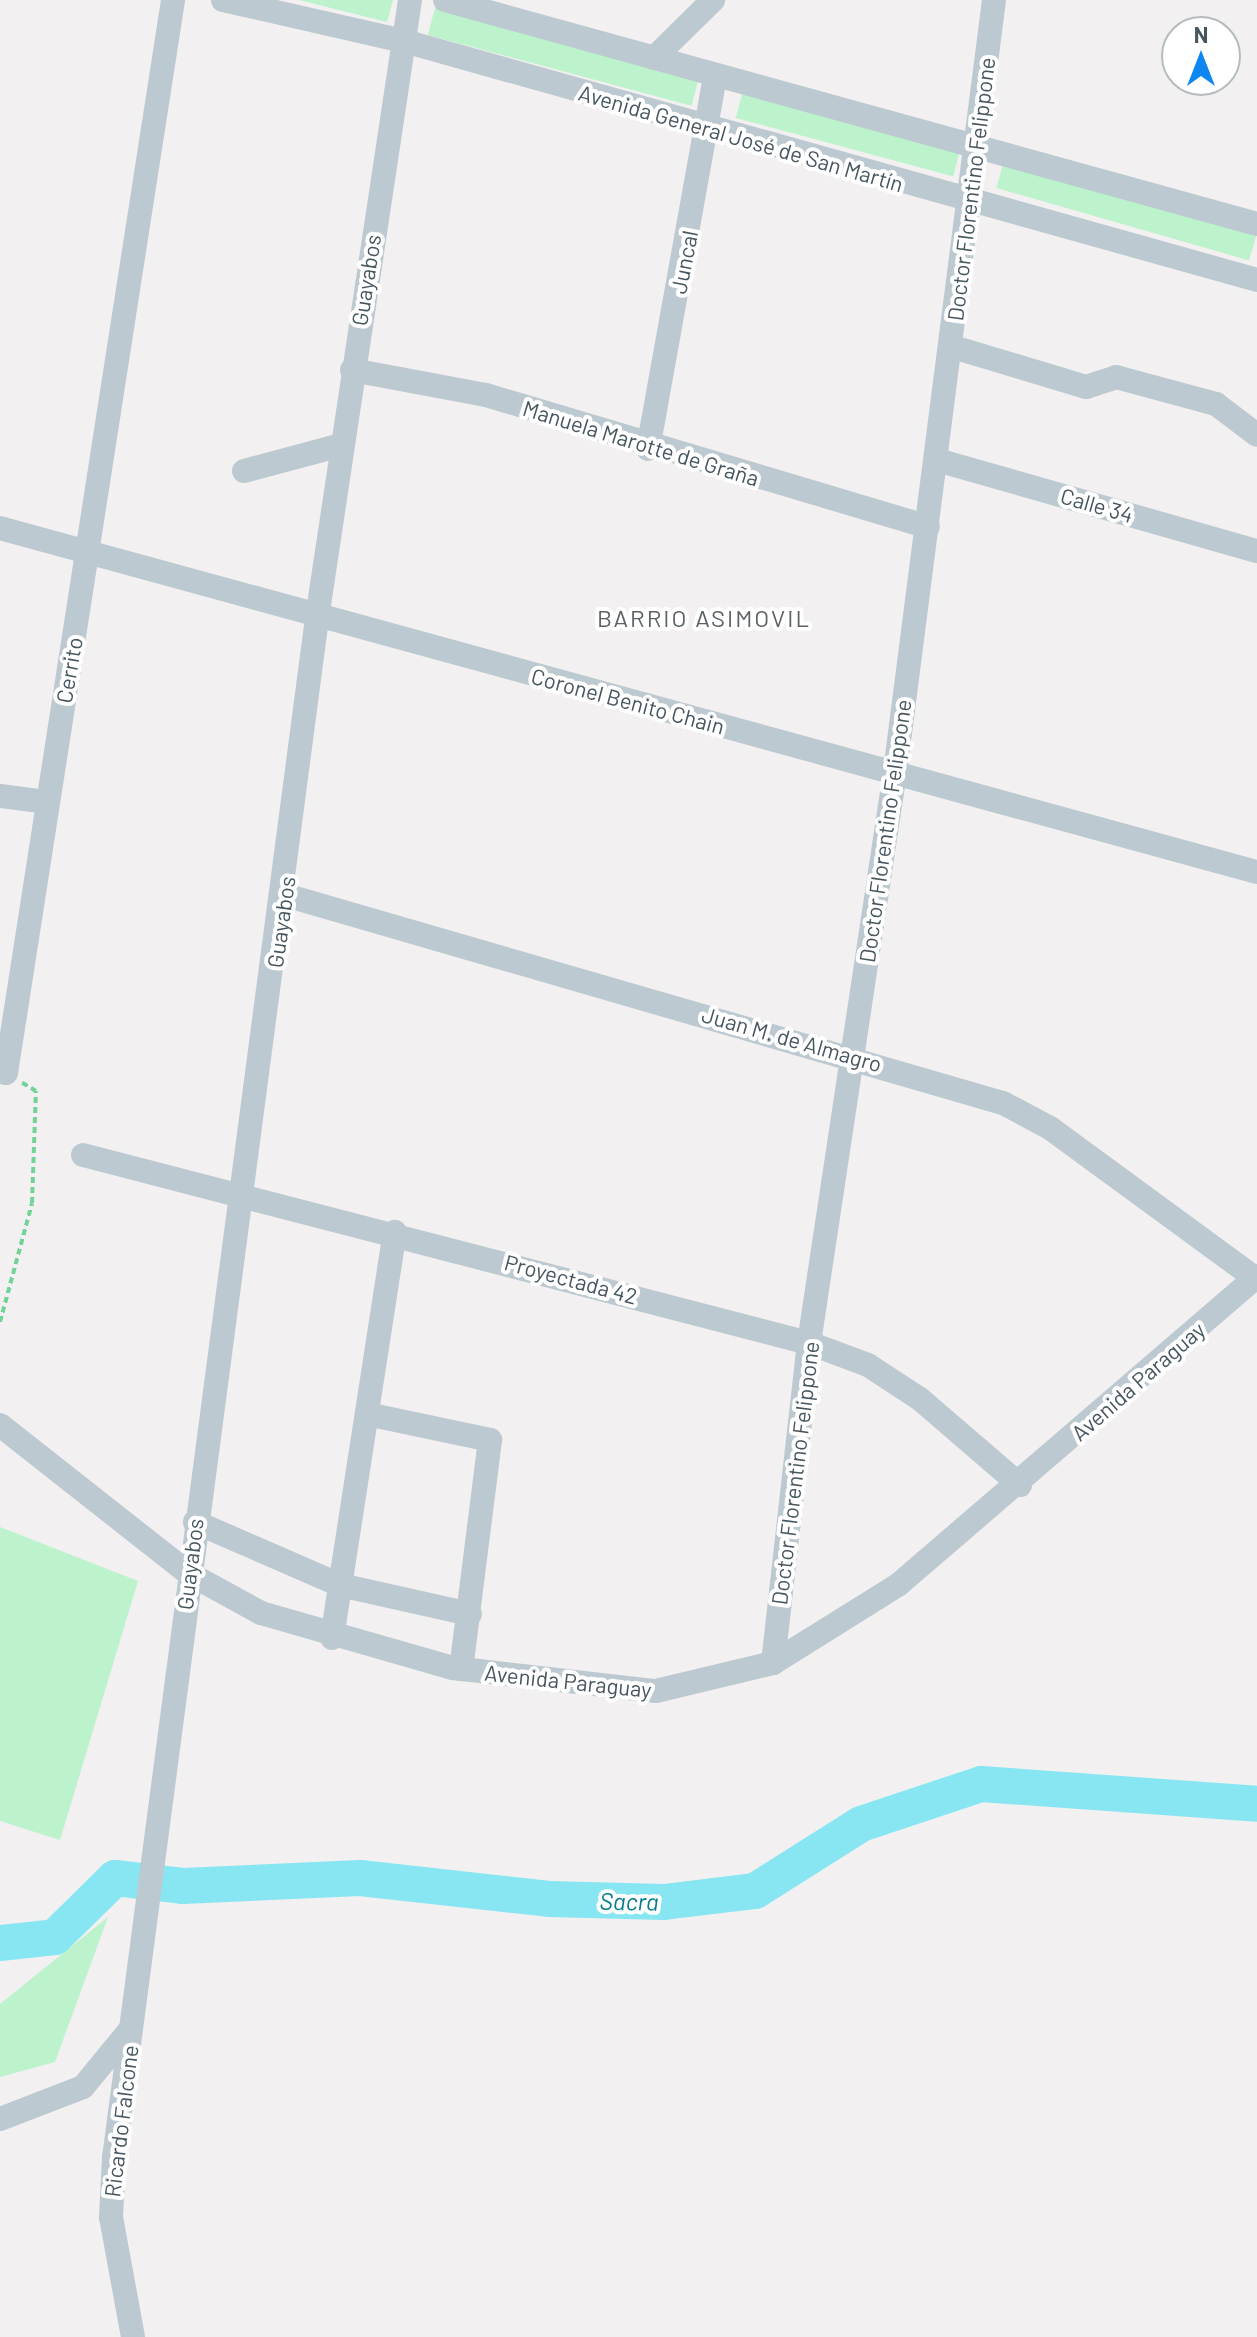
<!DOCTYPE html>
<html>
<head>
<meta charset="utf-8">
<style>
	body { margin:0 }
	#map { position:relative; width:1257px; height:2337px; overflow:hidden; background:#f2f0f0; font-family:Barlow,sans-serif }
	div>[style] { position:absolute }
	.green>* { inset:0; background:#bcf2cc; transform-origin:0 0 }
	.river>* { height:36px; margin:-18px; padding:0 18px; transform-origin:18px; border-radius:18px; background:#87e6f2 }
	.path>* { height:4px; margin-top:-2px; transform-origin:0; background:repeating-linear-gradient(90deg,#72d399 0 6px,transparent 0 10px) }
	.minor>* { height:24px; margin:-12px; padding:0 12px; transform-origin:12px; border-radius:12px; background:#bdc9d0 }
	span { translate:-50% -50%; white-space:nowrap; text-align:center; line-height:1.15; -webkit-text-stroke:8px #fff; paint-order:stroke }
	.street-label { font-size:22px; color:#46565f }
	.neighbourhood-label { font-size:24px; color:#5c6165; letter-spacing:2px }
	.water-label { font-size:24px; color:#067d8c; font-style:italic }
	.north { position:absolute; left:1161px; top:16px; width:80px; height:80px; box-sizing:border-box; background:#fff; border:2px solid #b5bbbf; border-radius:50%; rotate:0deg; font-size:22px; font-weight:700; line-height:32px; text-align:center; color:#46565f }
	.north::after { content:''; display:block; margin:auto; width:28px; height:36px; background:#0e86ef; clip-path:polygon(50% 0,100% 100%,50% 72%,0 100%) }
</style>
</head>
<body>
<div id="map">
	<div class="green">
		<i style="clip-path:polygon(299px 0,393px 0,387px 22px)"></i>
		<i style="left:435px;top:8px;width:273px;height:28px;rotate:15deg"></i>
		<i style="left:743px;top:91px;width:225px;height:28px;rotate:15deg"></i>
		<i style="left:1004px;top:161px;width:263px;height:28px;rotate:16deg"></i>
		<i style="clip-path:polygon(0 1527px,138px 1581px,60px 1840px,0 1821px)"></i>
		<i style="clip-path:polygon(108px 1917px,55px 2062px,0 2077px,0 2004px)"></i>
	</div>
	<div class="river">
		<i style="left:0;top:1943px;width:55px;rotate:-6.2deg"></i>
		<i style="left:55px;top:1937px;width:84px;rotate:-44.5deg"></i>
		<i style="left:115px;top:1878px;width:68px;rotate:6.7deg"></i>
		<i style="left:183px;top:1886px;width:177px;rotate:-2.6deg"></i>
		<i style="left:360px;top:1878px;width:190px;rotate:6.3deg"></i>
		<i style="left:549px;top:1899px;width:115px;rotate:1.5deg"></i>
		<i style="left:664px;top:1902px;width:92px;rotate:-6.9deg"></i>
		<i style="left:755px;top:1891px;width:125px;rotate:-32.3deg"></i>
		<i style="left:861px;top:1824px;width:126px;rotate:-18.4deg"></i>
		<i style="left:981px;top:1784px;width:277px;rotate:4.1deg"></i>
	</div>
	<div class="path">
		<i style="left:0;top:1322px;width:123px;rotate:-74.9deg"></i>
		<i style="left:32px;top:1203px;width:112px;rotate:-88deg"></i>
		<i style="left:36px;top:1091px;width:17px;rotate:-149deg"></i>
	</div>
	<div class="minor">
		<i style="left:223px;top:0;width:186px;rotate:12.8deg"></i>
		<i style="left:404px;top:41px;width:886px;rotate:15.65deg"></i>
		<i style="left:445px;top:0;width:842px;rotate:15.42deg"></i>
		<i style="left:654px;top:58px;width:83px;rotate:-44.5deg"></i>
		<i style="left:953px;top:347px;width:139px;rotate:16.7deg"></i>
		<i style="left:1086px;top:387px;width:32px;rotate:-18deg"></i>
		<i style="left:1116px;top:377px;width:104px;rotate:15.1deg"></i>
		<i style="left:1216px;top:404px;width:51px;rotate:37.1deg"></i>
		<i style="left:352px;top:370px;width:136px;rotate:10.6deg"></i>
		<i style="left:486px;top:395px;width:461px;rotate:16.6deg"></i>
		<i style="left:648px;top:449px;width:380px;rotate:-79.8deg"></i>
		<i style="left:937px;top:460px;width:333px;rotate:15.9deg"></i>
		<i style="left:244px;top:471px;width:100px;rotate:-15deg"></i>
		<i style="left:0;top:528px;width:1303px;rotate:15.31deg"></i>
		<i style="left:0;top:796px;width:46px;rotate:7.4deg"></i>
		<i style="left:285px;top:895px;width:748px;rotate:16.16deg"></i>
		<i style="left:1003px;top:1103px;width:53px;rotate:28deg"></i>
		<i style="left:1050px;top:1128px;width:254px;rotate:36.2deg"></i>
		<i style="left:0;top:1071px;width:6px;rotate:18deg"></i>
		<i style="left:6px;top:1073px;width:1086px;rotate:-81.15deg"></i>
		<i style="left:83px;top:1155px;width:750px;rotate:14.52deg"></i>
		<i style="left:809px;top:1343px;width:63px;rotate:20.4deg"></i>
		<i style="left:868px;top:1365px;width:62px;rotate:33.2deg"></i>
		<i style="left:920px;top:1399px;width:132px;rotate:40.7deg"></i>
		<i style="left:367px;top:1414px;width:126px;rotate:11.9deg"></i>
		<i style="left:490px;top:1440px;width:231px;rotate:97.2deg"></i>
		<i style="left:0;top:1425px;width:239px;rotate:38.2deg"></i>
		<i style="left:188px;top:1573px;width:83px;rotate:28.7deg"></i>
		<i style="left:261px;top:1613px;width:200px;rotate:16deg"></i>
		<i style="left:453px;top:1668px;width:204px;rotate:6.5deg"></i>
		<i style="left:656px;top:1691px;width:120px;rotate:-13.5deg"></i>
		<i style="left:773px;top:1663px;width:147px;rotate:-32deg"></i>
		<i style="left:898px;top:1585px;width:474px;rotate:-40.7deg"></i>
		<i style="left:195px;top:1522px;width:158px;rotate:23.5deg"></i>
		<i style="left:340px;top:1585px;width:133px;rotate:12.6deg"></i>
		<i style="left:332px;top:1638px;width:411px;rotate:-81.2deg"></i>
		<i style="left:773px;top:1663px;width:322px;rotate:-83.6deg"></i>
		<i style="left:809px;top:1343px;width:577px;rotate:-81.43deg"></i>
		<i style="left:895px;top:772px;width:778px;rotate:-82.69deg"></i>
		<i style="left:0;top:2119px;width:89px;rotate:-21.1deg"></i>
		<i style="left:83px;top:2087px;width:72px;rotate:-50.6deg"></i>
		<i style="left:133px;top:2337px;width:122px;rotate:-100.4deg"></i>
		<i style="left:111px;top:2217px;width:59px;rotate:-87.1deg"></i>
		<i style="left:114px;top:2158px;width:1553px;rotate:-82.49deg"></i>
		<i style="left:317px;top:618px;width:625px;rotate:-81.44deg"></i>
	</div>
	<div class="street-label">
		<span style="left:741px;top:138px;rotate:16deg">Avenida General José de San Martín</span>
		<span style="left:971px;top:189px;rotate:-83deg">Doctor Florentino Felippone</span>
		<span style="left:684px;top:262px;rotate:-79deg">Juncal</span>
		<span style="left:366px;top:280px;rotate:-81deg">Guayabos</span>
		<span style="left:641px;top:443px;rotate:17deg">Manuela Marotte de Graña</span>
		<span style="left:1097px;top:505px;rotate:16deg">Calle 34</span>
		<span style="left:69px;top:670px;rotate:-80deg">Cerrito</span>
		<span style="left:628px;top:701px;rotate:15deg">Coronel Benito Chain</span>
		<span style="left:885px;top:831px;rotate:-82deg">Doctor Florentino Felippone</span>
		<span style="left:281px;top:922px;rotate:-82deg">Guayabos</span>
		<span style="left:792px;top:1039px;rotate:16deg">Juan M. de Almagro</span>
		<span style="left:571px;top:1279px;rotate:15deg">Proyectada 42</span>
		<span style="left:1138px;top:1381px;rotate:-41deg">Avenida Paraguay</span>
		<span style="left:795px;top:1473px;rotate:-83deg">Doctor Florentino Felippone</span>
		<span style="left:190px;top:1564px;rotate:-83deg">Guayabos</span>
		<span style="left:568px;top:1681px;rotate:6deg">Avenida Paraguay</span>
		<span style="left:121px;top:2121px;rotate:-83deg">Ricardo Falcone</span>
	</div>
	<div class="neighbourhood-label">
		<span style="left:704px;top:618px">BARRIO ASIMOVIL</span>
	</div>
	<div class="water-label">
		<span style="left:629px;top:1901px;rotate:1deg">Sacra</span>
	</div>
	<div class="north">N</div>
</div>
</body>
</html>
